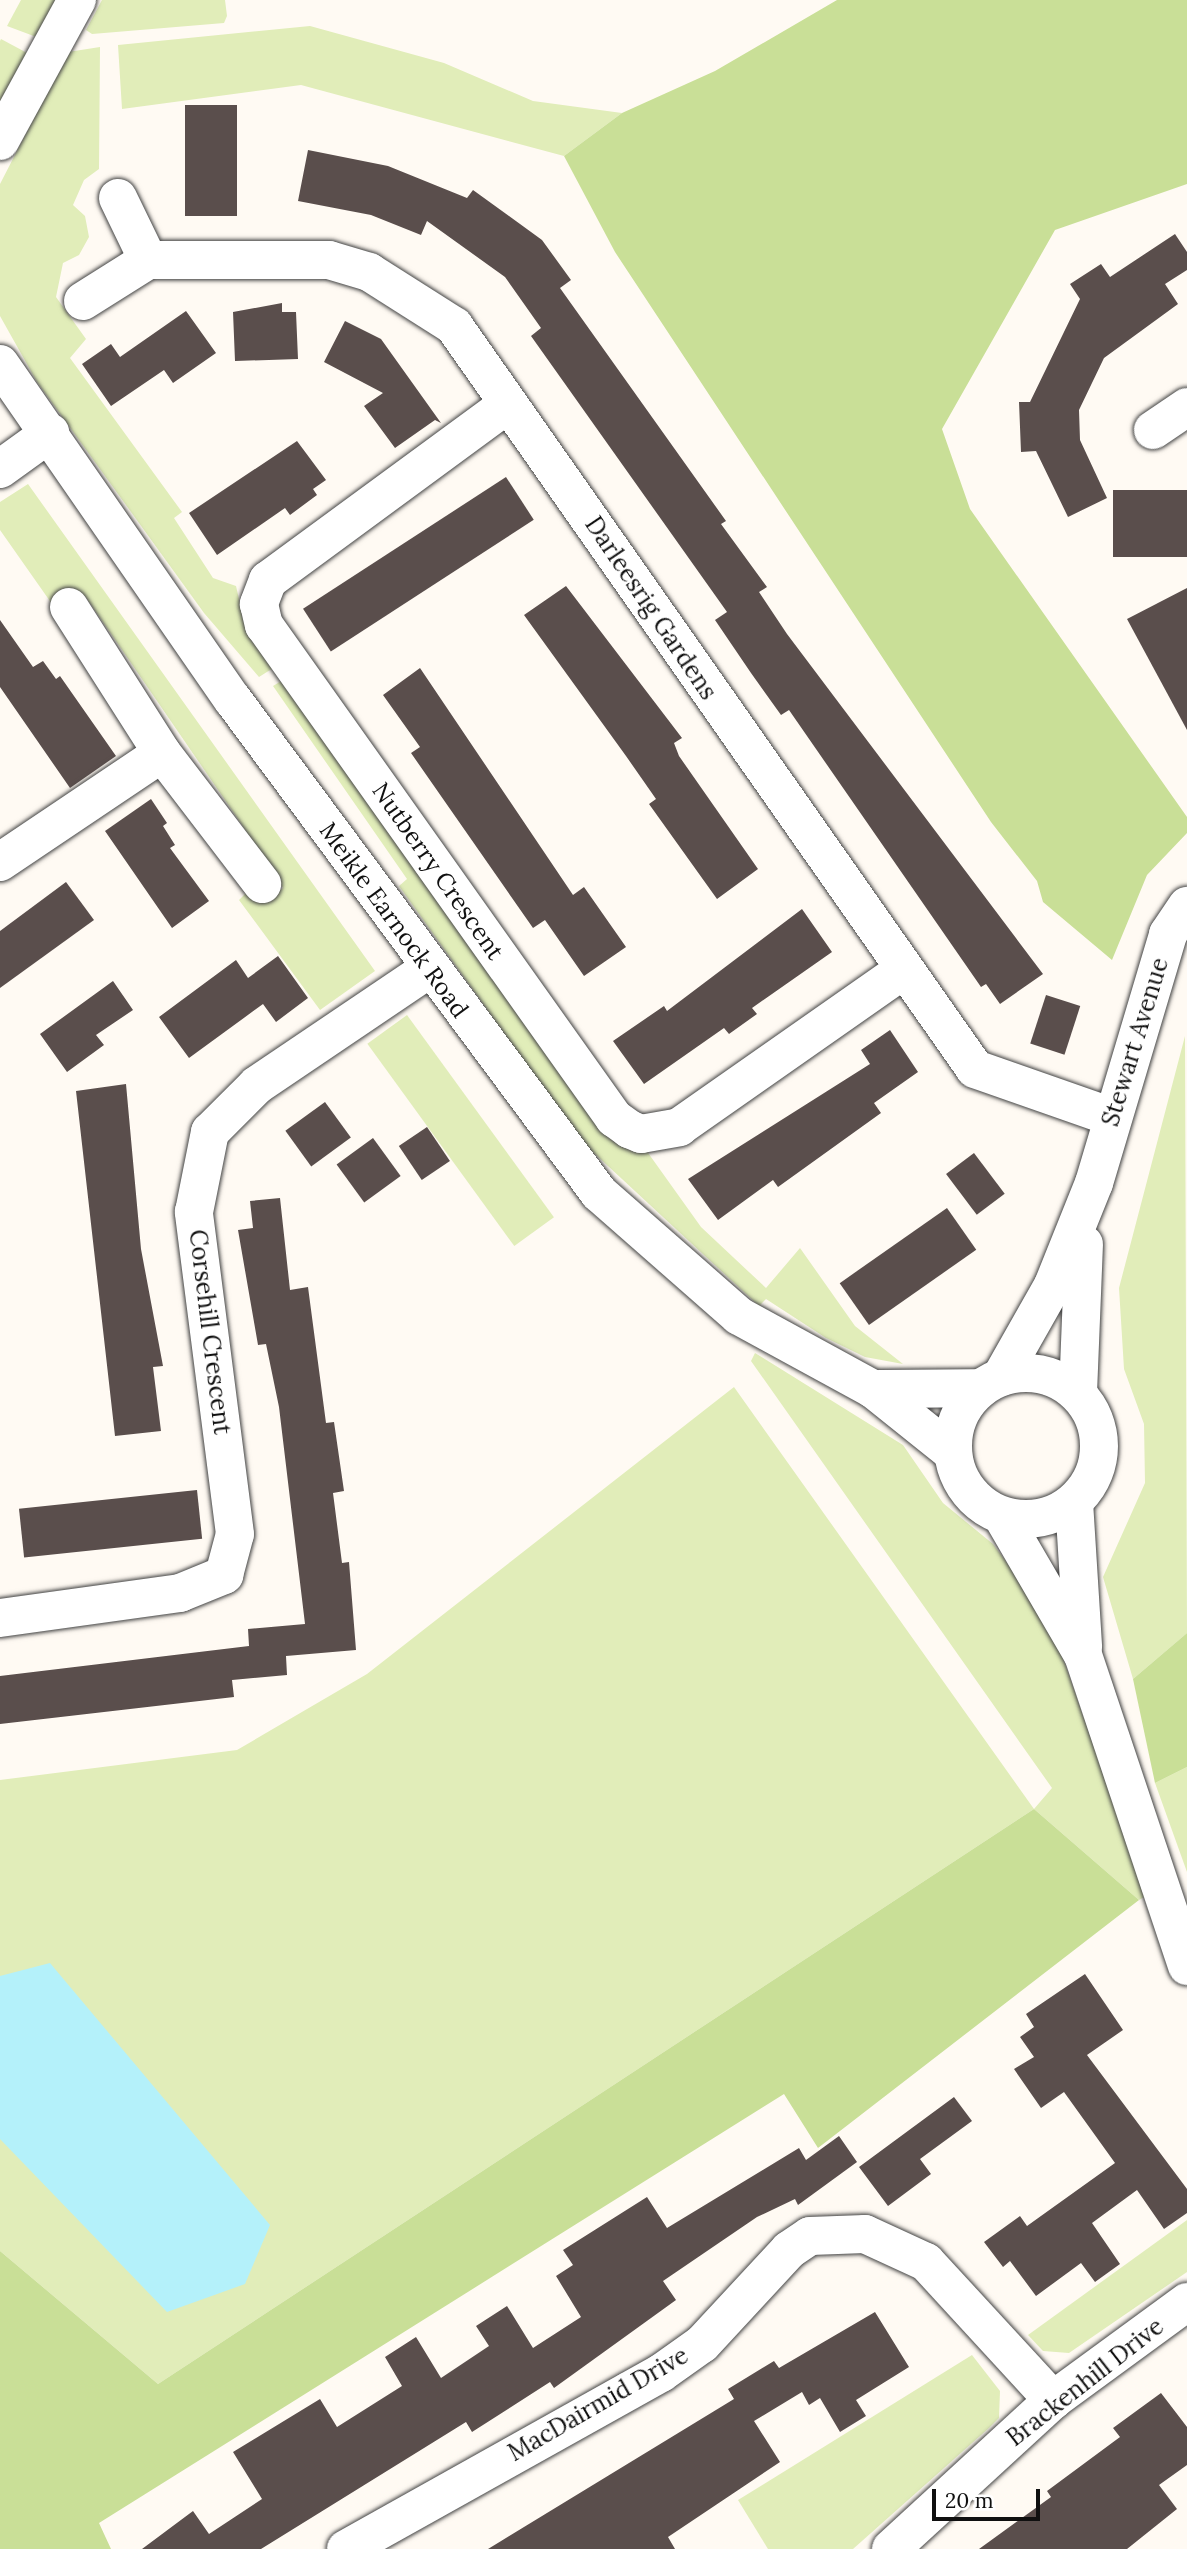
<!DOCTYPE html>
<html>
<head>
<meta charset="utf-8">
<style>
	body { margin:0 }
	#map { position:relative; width:1187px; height:2549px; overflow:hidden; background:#fffaf3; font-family:Lora,serif }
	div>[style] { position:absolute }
	.green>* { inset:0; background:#e1edb9; transform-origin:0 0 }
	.forest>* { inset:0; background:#c9df97 }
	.water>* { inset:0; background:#b4f1fa }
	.building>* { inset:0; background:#5a4e4c; transform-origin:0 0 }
	.roads { filter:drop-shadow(0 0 2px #434343) drop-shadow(0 0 2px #434343) }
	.minor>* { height:38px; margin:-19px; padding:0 19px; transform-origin:19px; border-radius:19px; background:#fff }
	.minor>.ring { margin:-19px; padding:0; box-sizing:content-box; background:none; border:38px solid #fff; border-radius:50% }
	span { translate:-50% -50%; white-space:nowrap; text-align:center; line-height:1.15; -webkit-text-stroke:7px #fff; paint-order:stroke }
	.street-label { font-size:24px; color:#101010 }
	.scale { position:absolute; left:932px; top:2489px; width:108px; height:32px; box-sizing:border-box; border:4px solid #101010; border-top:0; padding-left:9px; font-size:21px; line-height:24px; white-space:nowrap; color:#101010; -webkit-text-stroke:5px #fff; paint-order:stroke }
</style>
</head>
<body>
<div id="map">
	<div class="green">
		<i style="clip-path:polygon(21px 0,58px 0,39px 38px,7px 26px)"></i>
		<i style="clip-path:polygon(102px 0,225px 0,227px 16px,224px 23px,92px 34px,86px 30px)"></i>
		<i style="clip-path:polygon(310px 26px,444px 63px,533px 101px,622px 113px,564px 156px,301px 85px,122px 109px,118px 45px)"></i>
		<i style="clip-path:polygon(1px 39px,29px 54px,0 108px,0 41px)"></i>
		<i style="clip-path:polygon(100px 47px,99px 169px,84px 180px,73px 205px,85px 216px,89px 237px,79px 255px,63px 263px,56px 297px,86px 339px,70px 358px,182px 512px,174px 518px,213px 578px,236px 586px,243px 616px,278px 665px,259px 677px,204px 613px,37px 382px,0 316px,0 184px,68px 52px)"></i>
		<i style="clip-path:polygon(28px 484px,375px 971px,320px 1010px,239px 900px,251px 888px,264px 901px,283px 888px,240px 822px,85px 596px,59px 614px,0 530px,0 502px)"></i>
		<i style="clip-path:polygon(286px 678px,624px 1148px,646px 1150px,701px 1227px,766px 1288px,800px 1248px,855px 1326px,903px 1364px,865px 1357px,826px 1338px,766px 1299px,759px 1306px,581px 1141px,399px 886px,407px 879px,273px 686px)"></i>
		<i style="left:407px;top:1015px;width:250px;height:49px;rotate:54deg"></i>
		<i style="clip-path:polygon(1185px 1036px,1187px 1633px,1133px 1679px,1103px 1577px,1145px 1483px,1144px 1424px,1124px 1369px,1119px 1288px)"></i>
		<i style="clip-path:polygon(755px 1353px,903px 1445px,943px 1503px,993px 1544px,1050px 1621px,1146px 1896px,1139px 1900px,1034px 1809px,158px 2384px,0 2251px,0 1780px,237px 1750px,367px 1674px,734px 1387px,1034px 1809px,1052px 1788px,751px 1361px)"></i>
		<i style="clip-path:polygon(1187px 1767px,1187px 1872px,1155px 1783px)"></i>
		<i style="clip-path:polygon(1187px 2220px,1187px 2272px,1069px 2353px,1043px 2351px,1028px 2335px)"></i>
		<i style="clip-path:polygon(972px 2355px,1000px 2391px,999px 2418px,989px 2428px,853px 2549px,768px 2549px,738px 2500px)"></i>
	</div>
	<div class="forest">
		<i style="clip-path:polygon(837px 0,1187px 0,1187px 184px,1055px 230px,942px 429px,970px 509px,1187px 817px,1187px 833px,1147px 875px,1112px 960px,1043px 902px,1037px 881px,991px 822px,615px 252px,564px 156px,622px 113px,715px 71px)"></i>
		<i style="clip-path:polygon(1187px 1633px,1187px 1767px,1155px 1783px,1133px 1679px)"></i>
		<i style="clip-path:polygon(1034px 1809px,1139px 1900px,818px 2148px,784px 2094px,99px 2523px,111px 2549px,0 2549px,0 2251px,158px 2384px)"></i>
	</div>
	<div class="water">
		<i style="clip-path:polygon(50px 1963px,270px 2225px,245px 2284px,167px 2312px,0 2139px,0 1976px)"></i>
	</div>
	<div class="building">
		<i style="left:237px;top:105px;width:111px;height:52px;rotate:90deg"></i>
		<i style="clip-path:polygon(308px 150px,388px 166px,467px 198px,473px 190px,542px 240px,571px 280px,560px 288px,726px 521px,721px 524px,767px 587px,759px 592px,787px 634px,1043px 974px,1000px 1004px,986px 984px,981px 987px,789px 710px,781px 715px,751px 673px,715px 620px,727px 612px,531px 336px,541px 328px,505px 277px,427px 221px,421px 235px,371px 215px,298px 201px)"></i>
		<i style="clip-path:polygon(1175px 234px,1187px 252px,1187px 270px,1165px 284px,1178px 304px,1104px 358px,1079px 410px,1080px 440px,1107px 498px,1068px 517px,1036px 451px,1021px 452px,1019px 402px,1030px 402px,1080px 299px,1070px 284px,1101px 264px,1110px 277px)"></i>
		<i style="clip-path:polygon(282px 303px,282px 312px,296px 312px,298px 359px,235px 361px,233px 312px)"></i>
		<i style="clip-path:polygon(186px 311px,216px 353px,173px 383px,164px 370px,111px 406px,82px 364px,111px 344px,120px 357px)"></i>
		<i style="clip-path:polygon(345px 321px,381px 339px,441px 423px,435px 420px,395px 448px,364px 406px,383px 393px,324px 362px)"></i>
		<i style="clip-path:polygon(297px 441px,326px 480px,313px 489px,317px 495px,290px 515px,285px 508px,217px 555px,189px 513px)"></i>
		<i style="left:506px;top:477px;width:51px;height:242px;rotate:57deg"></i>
		<i style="left:1187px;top:490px;width:67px;height:74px;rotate:90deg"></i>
		<i style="clip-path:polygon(566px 586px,682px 738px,674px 743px,679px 756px,758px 869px,717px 899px,649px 804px,656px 799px,626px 756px,524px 615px)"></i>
		<i style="clip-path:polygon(1187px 588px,1187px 730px,1127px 619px)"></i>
		<i style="clip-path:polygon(0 620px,33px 667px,43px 661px,56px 679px,60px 676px,116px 756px,70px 788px,0 687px)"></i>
		<i style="clip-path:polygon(420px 668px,573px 895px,584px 887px,626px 947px,584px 976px,545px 920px,533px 928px,411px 753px,420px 747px,383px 695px)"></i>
		<i style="clip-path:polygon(151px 799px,167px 823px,163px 826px,175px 845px,170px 848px,209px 901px,172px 928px,105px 831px)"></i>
		<i style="clip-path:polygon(66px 882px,94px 920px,0 988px,0 931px)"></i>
		<i style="clip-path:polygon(802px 909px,832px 952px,752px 1008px,757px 1014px,729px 1034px,724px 1028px,644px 1084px,613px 1041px,664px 1006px,667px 1011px)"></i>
		<i style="clip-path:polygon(278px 956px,308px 998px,276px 1022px,263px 1004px,189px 1058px,159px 1017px,236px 960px,248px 978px)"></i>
		<i style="clip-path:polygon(113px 981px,133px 1010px,96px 1035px,104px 1045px,67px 1072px,40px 1034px)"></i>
		<i style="left:1046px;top:995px;width:36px;height:51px;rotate:18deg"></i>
		<i style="clip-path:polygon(890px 1030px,918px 1072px,874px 1103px,881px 1113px,778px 1187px,773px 1180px,718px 1220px,688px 1179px,870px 1064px,861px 1050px)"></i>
		<i style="clip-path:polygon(126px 1084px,141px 1249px,163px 1366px,153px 1367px,161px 1431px,115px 1436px,76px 1091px)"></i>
		<i style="left:325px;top:1102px;width:44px;height:49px;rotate:54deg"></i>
		<i style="left:427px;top:1127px;width:41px;height:34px;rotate:56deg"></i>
		<i style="left:373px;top:1138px;width:47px;height:45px;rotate:54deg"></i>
		<i style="left:974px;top:1153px;width:51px;height:35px;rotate:53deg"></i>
		<i style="clip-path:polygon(280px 1198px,290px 1290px,308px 1287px,326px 1423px,334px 1422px,344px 1491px,333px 1493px,342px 1563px,349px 1562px,356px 1650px,286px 1656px,287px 1675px,232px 1680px,234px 1697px,0 1724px,0 1676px,249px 1646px,248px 1629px,305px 1624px,279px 1407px,266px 1344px,258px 1345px,238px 1230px,253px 1228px,250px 1201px)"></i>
		<i style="left:947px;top:1208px;width:51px;height:131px;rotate:55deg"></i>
		<i style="left:197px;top:1490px;width:49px;height:179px;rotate:84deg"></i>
		<i style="clip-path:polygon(1085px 1974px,1123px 2030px,1087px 2055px,1187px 2189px,1187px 2213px,1164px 2229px,1137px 2190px,1092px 2223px,1120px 2264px,1095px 2282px,1081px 2263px,1036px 2296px,1010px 2261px,1003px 2267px,984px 2242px,1020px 2216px,1027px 2226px,1115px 2163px,1064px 2092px,1041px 2108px,1014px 2069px,1034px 2057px,1020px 2037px,1034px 2027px,1026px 2014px)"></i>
		<i style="clip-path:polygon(954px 2097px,972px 2121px,920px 2159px,931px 2174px,888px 2206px,859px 2167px)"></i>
		<i style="clip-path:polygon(839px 2136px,857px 2162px,798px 2205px,795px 2199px,757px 2217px,663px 2281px,676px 2300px,554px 2388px,550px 2382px,472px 2432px,466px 2422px,261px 2549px,142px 2549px,193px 2511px,209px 2534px,262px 2499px,233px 2452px,320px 2399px,337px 2427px,402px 2386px,385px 2357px,416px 2337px,441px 2378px,489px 2346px,476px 2326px,507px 2306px,533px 2348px,581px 2317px,556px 2276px,573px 2265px,563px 2250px,647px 2197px,667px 2228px,799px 2148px,806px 2160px)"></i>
		<i style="clip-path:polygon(875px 2312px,909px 2367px,856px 2400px,866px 2416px,840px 2432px,820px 2398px,809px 2405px,802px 2392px,754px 2421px,780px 2462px,668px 2537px,675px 2549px,488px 2549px,734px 2399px,728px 2389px,774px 2361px,779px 2368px)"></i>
		<i style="clip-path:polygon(1161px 2393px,1187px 2427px,1187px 2465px,1159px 2485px,1177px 2509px,1127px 2549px,979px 2549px,1051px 2497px,1047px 2491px,1120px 2437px,1113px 2428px)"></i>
	</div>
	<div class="roads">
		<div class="minor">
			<i style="left:0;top:141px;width:161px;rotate:-61.4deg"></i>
			<i style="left:118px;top:198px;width:69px;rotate:64.2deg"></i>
			<i style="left:83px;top:301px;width:77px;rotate:-32.2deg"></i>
			<i style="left:148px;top:260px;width:181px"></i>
			<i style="left:329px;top:260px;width:42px;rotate:16.7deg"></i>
			<i style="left:369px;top:272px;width:101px;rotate:32.4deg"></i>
			<i style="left:454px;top:326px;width:907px;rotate:54.96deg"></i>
			<i style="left:975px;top:1069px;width:145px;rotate:19.3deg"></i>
			<i style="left:0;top:364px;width:409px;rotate:55.3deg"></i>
			<i style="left:233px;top:700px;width:614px;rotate:53.41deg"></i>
			<i style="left:599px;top:1193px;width:186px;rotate:41.3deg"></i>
			<i style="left:739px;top:1316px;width:153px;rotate:28.6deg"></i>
			<i style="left:873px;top:1389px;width:102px;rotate:38.7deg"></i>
			<i style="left:508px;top:404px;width:298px;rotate:143.7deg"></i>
			<i style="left:268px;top:580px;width:26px;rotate:111deg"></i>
			<i style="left:259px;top:604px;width:22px;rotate:77deg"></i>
			<i style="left:264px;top:625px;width:605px;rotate:54.63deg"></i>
			<i style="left:614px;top:1118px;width:19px;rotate:36deg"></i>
			<i style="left:629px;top:1129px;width:13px;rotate:23deg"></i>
			<i style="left:641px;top:1134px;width:39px;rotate:-10deg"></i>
			<i style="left:679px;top:1127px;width:272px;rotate:-35deg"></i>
			<i style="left:1153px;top:430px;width:41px;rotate:-34.1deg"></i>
			<i style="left:0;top:469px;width:62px;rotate:-35.8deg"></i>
			<i style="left:69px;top:607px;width:173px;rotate:57.5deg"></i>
			<i style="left:162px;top:753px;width:165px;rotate:52.6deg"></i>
			<i style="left:0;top:862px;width:195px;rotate:-33.9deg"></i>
			<i class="ring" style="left:953px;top:1373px;width:108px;height:108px"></i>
			<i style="left:1001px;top:1377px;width:106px;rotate:-60.5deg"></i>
			<i style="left:1053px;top:1285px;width:110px;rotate:-68.1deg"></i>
			<i style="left:1094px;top:1183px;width:260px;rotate:-73.4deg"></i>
			<i style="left:1168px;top:934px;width:34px;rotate:-56deg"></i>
			<i style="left:873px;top:1389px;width:108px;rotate:-0.5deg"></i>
			<i style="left:1078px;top:1393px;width:149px;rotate:-87.7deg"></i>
			<i style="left:1074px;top:1502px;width:145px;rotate:86.4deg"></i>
			<i style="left:1002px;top:1516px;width:161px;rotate:59.8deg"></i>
			<i style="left:1083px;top:1655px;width:328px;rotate:71.5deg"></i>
			<i style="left:0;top:1618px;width:182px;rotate:-7.9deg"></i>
			<i style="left:180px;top:1593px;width:48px;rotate:-22.2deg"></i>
			<i style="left:224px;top:1575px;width:42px;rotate:-75deg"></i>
			<i style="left:235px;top:1534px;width:325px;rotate:-97.3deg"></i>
			<i style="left:194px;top:1212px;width:82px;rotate:-78.7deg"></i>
			<i style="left:210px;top:1132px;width:66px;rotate:-45deg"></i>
			<i style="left:257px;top:1085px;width:207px;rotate:-34deg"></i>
			<i style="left:346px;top:2549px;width:361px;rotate:-29.2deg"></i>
			<i style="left:661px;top:2373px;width:50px;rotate:-35.3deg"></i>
			<i style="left:702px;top:2344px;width:128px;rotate:-47.2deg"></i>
			<i style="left:789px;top:2250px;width:25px;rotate:-34deg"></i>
			<i style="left:810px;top:2236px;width:55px;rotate:-2.1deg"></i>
			<i style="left:865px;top:2234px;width:67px;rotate:24.7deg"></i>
			<i style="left:926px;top:2262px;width:188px;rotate:47.4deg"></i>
			<i style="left:891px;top:2549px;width:220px;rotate:-42.6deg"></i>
			<i style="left:1053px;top:2400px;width:166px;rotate:-36.2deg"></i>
		</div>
	</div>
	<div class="street-label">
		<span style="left:651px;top:608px;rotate:56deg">Darleesrig Gardens</span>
		<span style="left:438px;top:871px;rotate:55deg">Nutberry Crescent</span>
		<span style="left:394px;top:920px;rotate:54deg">Meikle Earnock Road</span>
		<span style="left:1135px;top:1042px;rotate:-73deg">Stewart Avenue</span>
		<span style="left:210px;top:1332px;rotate:83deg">Corsehill Crescent</span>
		<span style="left:1085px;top:2382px;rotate:-38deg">Brackenhill Drive</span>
		<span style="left:598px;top:2404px;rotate:-30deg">MacDairmid Drive</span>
	</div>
	<div class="scale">20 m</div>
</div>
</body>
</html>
